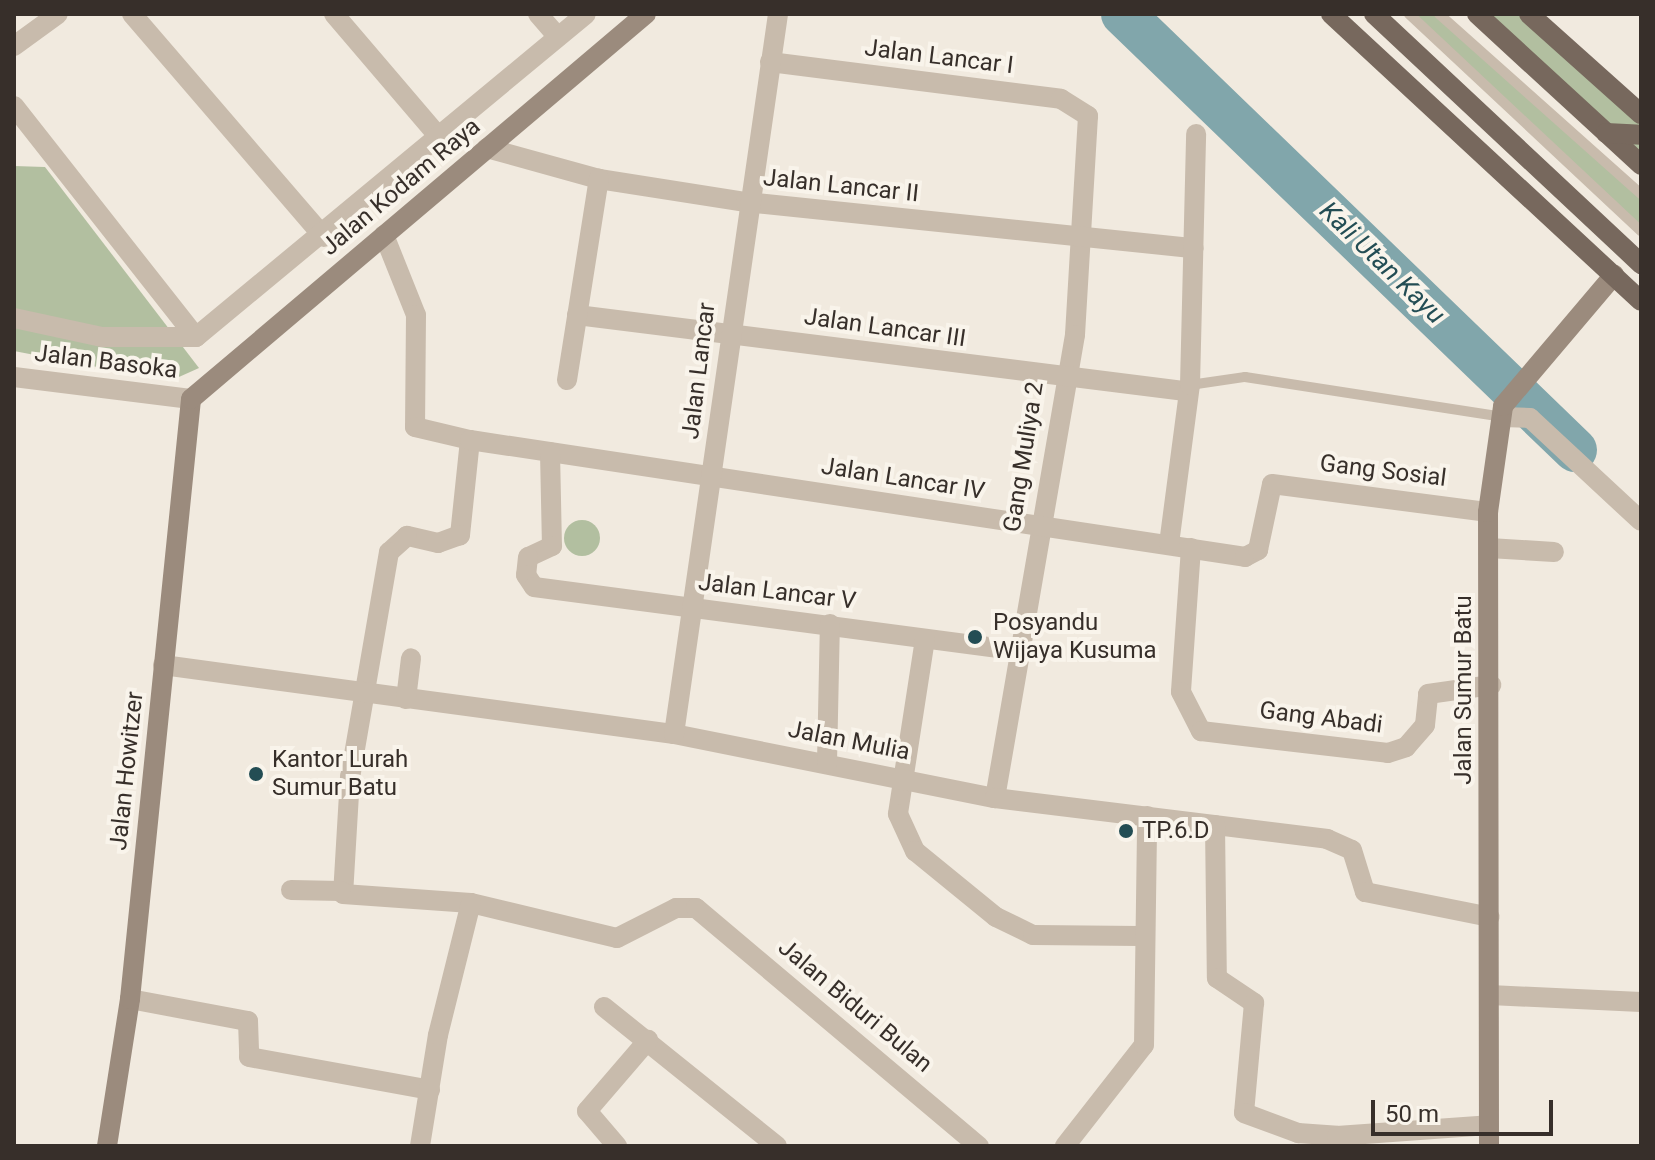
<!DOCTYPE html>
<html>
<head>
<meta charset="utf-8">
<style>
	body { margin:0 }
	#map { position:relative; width:1655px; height:1160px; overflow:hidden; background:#f1eadf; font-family:Roboto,sans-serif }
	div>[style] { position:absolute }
	.green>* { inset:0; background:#b2bfa0 }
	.round { border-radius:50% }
	.river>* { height:44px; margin:-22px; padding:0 22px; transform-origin:22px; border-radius:22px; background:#81a6ab }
	.lane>* { height:10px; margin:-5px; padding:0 5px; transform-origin:5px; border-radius:5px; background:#c8bbac }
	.street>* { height:20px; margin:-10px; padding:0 10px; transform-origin:10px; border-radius:10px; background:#c8bbac }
	.secondary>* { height:20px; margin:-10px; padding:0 10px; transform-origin:10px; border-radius:10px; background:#9b8b7d }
	.primary>* { height:20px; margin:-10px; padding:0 10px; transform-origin:10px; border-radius:10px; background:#77685d }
	.dots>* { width:22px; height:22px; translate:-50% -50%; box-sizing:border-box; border:4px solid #f9f4eb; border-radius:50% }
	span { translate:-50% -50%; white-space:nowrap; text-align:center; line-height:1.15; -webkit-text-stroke:8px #f9f4eb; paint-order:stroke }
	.street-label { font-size:24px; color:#372f2a }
	.poi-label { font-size:24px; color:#372f2a }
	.left { translate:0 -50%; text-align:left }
	.water-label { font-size:26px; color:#234d54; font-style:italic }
	.frame { position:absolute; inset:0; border:16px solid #372f2a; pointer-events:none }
	.scale { position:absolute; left:1371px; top:1100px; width:182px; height:36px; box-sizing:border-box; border:4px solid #372f2a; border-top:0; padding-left:10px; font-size:24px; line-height:28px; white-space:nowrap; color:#372f2a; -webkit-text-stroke:6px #f9f4eb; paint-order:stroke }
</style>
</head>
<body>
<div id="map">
	<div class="green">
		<i style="clip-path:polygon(1409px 14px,1440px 14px,1641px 194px,1641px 231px)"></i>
		<i style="clip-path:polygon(1478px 14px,1528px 14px,1641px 114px,1641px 164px)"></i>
		<i style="clip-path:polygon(14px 166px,45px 167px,199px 368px,170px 381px,14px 351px)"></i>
		<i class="round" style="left:564px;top:520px;width:36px;height:36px"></i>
	</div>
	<div class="river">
		<i style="left:1123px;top:14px;width:628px;rotate:43.97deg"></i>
	</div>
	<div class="lane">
		<i style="left:1409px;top:14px;width:318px;rotate:43.1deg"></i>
		<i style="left:1439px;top:14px;width:271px;rotate:41.7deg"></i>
		<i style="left:1190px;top:385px;width:56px;rotate:-8.3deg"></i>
		<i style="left:1245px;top:377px;width:260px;rotate:8.8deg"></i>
	</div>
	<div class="street">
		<i style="left:132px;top:14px;width:294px;rotate:49.3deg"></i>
		<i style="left:334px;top:14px;width:163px;rotate:49.5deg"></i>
		<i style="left:538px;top:14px;width:30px;rotate:49deg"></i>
		<i style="left:14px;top:46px;width:54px;rotate:-36deg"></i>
		<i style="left:770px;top:62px;width:293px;rotate:7.2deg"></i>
		<i style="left:1061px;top:99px;width:32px;rotate:32deg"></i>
		<i style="left:1088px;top:116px;width:219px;rotate:93.4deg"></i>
		<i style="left:1075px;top:335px;width:470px;rotate:99.8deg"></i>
		<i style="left:14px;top:106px;width:294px;rotate:51.8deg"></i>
		<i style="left:196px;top:337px;width:506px;rotate:-39.63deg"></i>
		<i style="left:487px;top:148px;width:116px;rotate:15.5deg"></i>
		<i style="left:599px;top:179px;width:149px;rotate:8.9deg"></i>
		<i style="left:746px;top:202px;width:450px;rotate:5.9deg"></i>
		<i style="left:384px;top:235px;width:86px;rotate:68.2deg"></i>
		<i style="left:416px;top:315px;width:112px;rotate:90.5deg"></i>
		<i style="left:415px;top:427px;width:57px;rotate:13.3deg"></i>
		<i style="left:470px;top:440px;width:96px;rotate:96deg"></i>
		<i style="left:460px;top:535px;width:23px;rotate:160deg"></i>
		<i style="left:438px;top:543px;width:32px;rotate:-167deg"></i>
		<i style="left:407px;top:536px;width:24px;rotate:138deg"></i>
		<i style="left:389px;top:552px;width:228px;rotate:99.8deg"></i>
		<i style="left:350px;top:777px;width:117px;rotate:93.4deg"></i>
		<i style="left:343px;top:894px;width:128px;rotate:4deg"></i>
		<i style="left:471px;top:903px;width:150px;rotate:13.5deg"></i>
		<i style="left:617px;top:938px;width:66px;rotate:-27deg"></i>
		<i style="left:676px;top:908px;width:20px"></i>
		<i style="left:696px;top:908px;width:370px;rotate:40.1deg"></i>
		<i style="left:577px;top:315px;width:613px;rotate:7.13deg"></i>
		<i style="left:14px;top:318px;width:90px;rotate:12.2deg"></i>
		<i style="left:102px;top:337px;width:94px"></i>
		<i style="left:14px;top:377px;width:178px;rotate:7.1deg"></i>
		<i style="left:567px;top:380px;width:204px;rotate:-81deg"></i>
		<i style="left:1502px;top:417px;width:28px;rotate:2deg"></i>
		<i style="left:1530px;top:418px;width:151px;rotate:42.9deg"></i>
		<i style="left:470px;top:440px;width:784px;rotate:8.58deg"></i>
		<i style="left:1245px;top:557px;width:15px;rotate:-28deg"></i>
		<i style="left:1258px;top:550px;width:67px;rotate:-78deg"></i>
		<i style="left:1272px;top:484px;width:218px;rotate:7.4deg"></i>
		<i style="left:550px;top:452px;width:94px;rotate:88.8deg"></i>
		<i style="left:552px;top:546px;width:26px;rotate:155deg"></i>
		<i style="left:528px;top:557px;width:18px;rotate:96deg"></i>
		<i style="left:526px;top:575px;width:14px;rotate:56deg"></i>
		<i style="left:534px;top:587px;width:490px;rotate:7.5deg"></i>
		<i style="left:1169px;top:544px;width:160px;rotate:-82.5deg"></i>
		<i style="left:1190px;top:385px;width:251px;rotate:-88.6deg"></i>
		<i style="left:1191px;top:548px;width:144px;rotate:94deg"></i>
		<i style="left:1181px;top:692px;width:44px;rotate:62.9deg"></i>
		<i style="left:1201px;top:731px;width:188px;rotate:6.7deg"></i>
		<i style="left:1388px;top:753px;width:19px;rotate:-18deg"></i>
		<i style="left:1406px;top:747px;width:29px;rotate:-49deg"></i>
		<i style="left:1425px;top:725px;width:31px;rotate:-84deg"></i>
		<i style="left:1428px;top:694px;width:64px;rotate:-8.1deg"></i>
		<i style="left:1489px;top:548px;width:65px;rotate:3.5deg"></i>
		<i style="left:925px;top:639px;width:177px;rotate:98.8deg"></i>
		<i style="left:898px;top:814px;width:41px;rotate:65.3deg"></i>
		<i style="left:915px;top:851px;width:104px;rotate:39.2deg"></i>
		<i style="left:996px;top:917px;width:41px;rotate:25.9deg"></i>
		<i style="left:1033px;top:935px;width:107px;rotate:0.5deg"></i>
		<i style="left:163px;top:665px;width:516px;rotate:7.69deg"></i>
		<i style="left:674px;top:734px;width:327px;rotate:11.3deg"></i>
		<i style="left:995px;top:798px;width:335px;rotate:7deg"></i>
		<i style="left:1327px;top:839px;width:27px;rotate:24deg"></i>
		<i style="left:1352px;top:850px;width:44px;rotate:72.8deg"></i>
		<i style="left:1365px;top:892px;width:127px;rotate:11.3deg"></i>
		<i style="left:406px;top:699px;width:41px;rotate:-83deg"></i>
		<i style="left:674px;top:734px;width:727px;rotate:-81.78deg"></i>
		<i style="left:827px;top:763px;width:139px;rotate:-88.8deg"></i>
		<i style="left:1215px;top:825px;width:153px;rotate:89.3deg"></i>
		<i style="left:1217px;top:978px;width:45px;rotate:34deg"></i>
		<i style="left:1254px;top:1003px;width:110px;rotate:95.2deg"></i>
		<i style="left:1244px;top:1113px;width:58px;rotate:20.3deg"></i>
		<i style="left:1298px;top:1133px;width:39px;rotate:4deg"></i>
		<i style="left:1337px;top:1136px;width:152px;rotate:-4.1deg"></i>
		<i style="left:291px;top:890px;width:50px;rotate:1.1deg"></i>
		<i style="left:1490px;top:995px;width:151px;rotate:2.7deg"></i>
		<i style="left:130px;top:999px;width:120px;rotate:10.6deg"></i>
		<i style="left:248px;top:1021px;width:36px;rotate:88deg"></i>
		<i style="left:249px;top:1057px;width:184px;rotate:10.3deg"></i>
		<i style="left:604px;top:1007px;width:222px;rotate:38.8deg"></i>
		<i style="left:420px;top:1146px;width:112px;rotate:-80.8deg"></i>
		<i style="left:438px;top:1035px;width:136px;rotate:-76deg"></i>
		<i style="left:617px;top:1146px;width:46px;rotate:-130.6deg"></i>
		<i style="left:587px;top:1111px;width:94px;rotate:-49.3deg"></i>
		<i style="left:1065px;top:1146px;width:128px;rotate:-52deg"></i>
		<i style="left:1144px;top:1045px;width:229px;rotate:-89.2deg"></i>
	</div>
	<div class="secondary">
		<i style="left:107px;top:1146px;width:149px;rotate:-81.1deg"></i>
		<i style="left:130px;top:999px;width:603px;rotate:-84.19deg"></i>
		<i style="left:191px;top:399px;width:596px;rotate:-40.24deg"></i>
		<i style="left:1489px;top:1146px;width:634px;rotate:-90.09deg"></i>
		<i style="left:1488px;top:512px;width:107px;rotate:-81.9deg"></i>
		<i style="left:1503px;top:406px;width:172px;rotate:-49.7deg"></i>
	</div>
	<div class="primary">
		<i style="left:1331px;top:14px;width:422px;rotate:42.8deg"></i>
		<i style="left:1374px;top:14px;width:366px;rotate:43.1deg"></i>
		<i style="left:1477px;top:14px;width:223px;rotate:42.6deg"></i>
		<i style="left:1529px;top:14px;width:150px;rotate:41.8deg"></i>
		<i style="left:1606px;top:133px;width:35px;rotate:3deg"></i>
	</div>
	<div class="dots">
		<i style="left:975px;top:637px;background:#234d54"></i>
		<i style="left:256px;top:774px;background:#234d54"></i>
		<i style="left:1126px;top:831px;background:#234d54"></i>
	</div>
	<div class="street-label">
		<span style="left:939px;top:57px;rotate:7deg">Jalan Lancar I</span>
		<span style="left:841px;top:186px;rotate:6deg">Jalan Lancar II</span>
		<span style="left:401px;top:187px;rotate:-40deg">Jalan Kodam Raya</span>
		<span style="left:885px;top:328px;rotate:8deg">Jalan Lancar III</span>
		<span style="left:106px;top:362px;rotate:7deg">Jalan Basoka</span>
		<span style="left:699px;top:371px;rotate:-83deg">Jalan Lancar</span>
		<span style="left:1024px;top:457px;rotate:-81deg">Gang Muliya 2</span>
		<span style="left:1383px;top:471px;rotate:7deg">Gang Sosial</span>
		<span style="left:903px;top:479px;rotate:9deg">Jalan Lancar IV</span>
		<span style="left:777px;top:592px;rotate:7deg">Jalan Lancar V</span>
		<span style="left:1464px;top:690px;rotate:-90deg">Jalan Sumur Batu</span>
		<span style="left:1321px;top:718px;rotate:7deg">Gang Abadi</span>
		<span style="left:849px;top:741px;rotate:11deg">Jalan Mulia</span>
		<span style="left:127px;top:771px;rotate:-84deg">Jalan Howitzer</span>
		<span style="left:855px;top:1006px;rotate:40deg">Jalan Biduri Bulan</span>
	</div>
	<div class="poi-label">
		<span class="left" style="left:993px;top:637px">Posyandu<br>Wijaya Kusuma</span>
		<span class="left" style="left:272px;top:774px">Kantor Lurah<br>Sumur Batu</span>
		<span class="left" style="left:1142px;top:831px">TP.6.D</span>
	</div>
	<div class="water-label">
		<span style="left:1382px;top:263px;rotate:44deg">Kali Utan Kayu</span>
	</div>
	<div class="frame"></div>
	<div class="scale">50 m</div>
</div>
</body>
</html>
